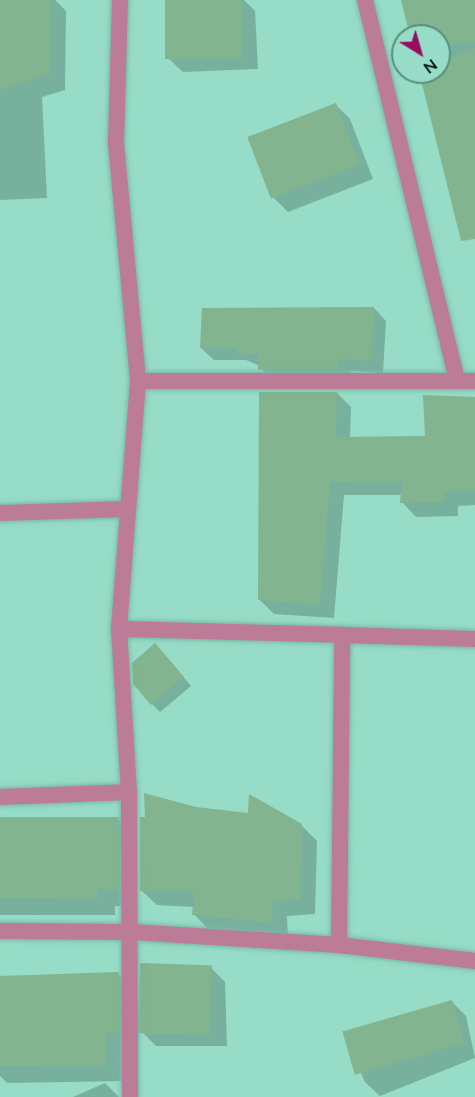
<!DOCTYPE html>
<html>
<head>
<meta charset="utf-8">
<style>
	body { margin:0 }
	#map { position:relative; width:475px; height:1097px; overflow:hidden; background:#96dcc6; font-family:Lato,sans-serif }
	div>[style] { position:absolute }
	.shadow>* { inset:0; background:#0003 }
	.building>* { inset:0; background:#81b48f; transform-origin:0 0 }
	.roads { filter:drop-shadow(0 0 2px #7bb9a6) drop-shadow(0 0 2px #7bb9a6) }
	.minor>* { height:16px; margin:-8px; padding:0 8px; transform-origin:8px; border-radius:8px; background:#bc7b97 }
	span { translate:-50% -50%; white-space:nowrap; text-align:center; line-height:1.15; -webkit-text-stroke:4.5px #96dcc6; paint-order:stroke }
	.north { position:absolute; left:391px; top:24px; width:60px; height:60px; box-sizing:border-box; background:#96dcc6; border:2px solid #5a8e7e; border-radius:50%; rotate:143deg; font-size:16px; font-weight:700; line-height:24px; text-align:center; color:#001a13 }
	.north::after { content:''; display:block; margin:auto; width:21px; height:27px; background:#990d5f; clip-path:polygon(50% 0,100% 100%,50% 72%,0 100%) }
</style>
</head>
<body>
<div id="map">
	<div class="shadow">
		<i style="clip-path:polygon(0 0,55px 0,66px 11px,65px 90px,42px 97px,47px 198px,0 200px)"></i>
		<i style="clip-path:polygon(183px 0,244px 0,255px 11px,258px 69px,183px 72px,168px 58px)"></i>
		<i style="clip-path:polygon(403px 0,475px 0,475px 214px,421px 72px,439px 72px,439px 36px,412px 36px)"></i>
		<i style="clip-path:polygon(336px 105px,350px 119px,373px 179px,288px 212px,274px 198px)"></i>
		<i style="clip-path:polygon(374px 308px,386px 321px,383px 373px,351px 371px,350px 383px,272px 383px,260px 366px,246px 360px,214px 360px,201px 348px)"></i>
		<i style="clip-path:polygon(337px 393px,351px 407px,350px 438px,427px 437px,475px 399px,475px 505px,458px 506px,458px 516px,416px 517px,402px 502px,402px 495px,344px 495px,334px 618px,274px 614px,260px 600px)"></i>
		<i style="clip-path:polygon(163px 653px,191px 686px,160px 712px,152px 704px)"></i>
		<i style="clip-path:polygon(196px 808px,301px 825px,317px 841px,315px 914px,287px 916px,288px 938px,209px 930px,194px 914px,194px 907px,157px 905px,141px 890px)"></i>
		<i style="clip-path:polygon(0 818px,118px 819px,135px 836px,135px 906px,115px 906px,115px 915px,0 915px)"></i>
		<i style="clip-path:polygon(211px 968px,225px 982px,227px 1046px,156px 1046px,142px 1032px)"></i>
		<i style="clip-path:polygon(118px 974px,136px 991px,123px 1081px,7px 1083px,0 1076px,0 977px)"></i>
		<i style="clip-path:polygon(452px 1002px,466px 1016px,475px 1058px,380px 1096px,365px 1082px,348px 1043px)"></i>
		<i style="clip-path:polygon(105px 1083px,119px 1097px,73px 1097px)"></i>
	</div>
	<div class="building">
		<i style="clip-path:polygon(0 0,50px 0,50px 74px,0 90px)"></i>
		<i style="left:165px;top:0;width:77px;height:59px"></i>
		<i style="clip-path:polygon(401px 0,475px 0,475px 43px,439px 45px,439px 36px,410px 36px)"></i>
		<i style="clip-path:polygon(475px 48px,475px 239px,461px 241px,419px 72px,439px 72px,439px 63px)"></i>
		<i style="left:336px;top:103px;width:66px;height:95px;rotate:69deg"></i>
		<i style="clip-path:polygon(374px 307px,371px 361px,339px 359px,338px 370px,258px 370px,258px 354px,237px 353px,237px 348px,200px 348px,202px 308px)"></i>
		<i style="clip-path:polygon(259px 392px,337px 392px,336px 437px,425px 436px,423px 395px,475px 397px,475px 491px,445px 492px,444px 502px,400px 503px,402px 481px,330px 482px,320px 605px,258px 600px)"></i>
		<i style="clip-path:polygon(155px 643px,184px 677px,151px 705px,133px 684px,132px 663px)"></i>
		<i style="clip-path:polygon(144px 793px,196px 807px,248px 813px,249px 794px,302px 824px,300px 899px,272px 901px,273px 923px,192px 915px,194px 892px,140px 891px,140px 817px,145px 817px)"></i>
		<i style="clip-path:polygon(0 817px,119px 817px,119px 890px,98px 889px,98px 899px,0 898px)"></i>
		<i style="left:140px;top:963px;width:72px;height:70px;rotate:2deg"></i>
		<i style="clip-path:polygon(119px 972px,119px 1033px,107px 1033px,106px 1065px,0 1066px,0 976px)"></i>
		<i style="left:452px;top:1000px;width:45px;height:114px;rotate:74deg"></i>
	</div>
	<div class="roads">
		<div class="minor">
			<i style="left:120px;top:0;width:143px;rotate:91.6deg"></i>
			<i style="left:116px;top:143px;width:239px;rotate:84.7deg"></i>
			<i style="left:138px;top:381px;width:249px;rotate:94.4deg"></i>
			<i style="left:119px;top:629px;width:163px;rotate:86.5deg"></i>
			<i style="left:129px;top:792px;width:305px;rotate:89.8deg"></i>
			<i style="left:365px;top:0;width:392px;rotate:76.4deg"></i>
			<i style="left:138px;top:381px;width:337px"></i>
			<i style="left:0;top:513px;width:128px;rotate:-1.8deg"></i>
			<i style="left:119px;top:629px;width:223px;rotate:1.5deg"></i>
			<i style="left:0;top:797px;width:129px;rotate:-2.2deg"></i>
			<i style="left:0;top:931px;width:132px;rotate:0.4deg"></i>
			<i style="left:132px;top:932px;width:207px;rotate:3.6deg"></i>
			<i style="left:339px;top:945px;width:137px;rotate:6.7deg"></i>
			<i style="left:339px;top:945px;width:310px;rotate:-89.4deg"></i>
			<i style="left:342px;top:635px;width:133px;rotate:1.7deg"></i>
		</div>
	</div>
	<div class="north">N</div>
</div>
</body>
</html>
